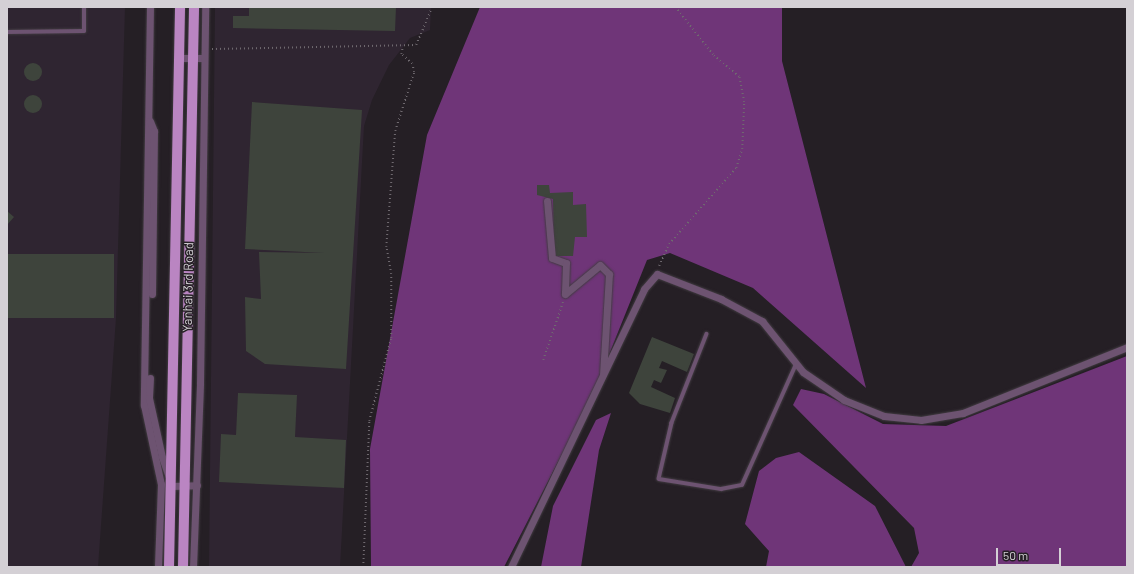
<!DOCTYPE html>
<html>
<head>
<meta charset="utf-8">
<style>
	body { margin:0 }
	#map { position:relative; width:1134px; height:574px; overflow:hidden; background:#251f25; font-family:Barlow,sans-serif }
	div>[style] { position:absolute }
	.built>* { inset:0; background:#2f2531 }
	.forest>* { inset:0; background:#6f3578 }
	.building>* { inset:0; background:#3e443c; transform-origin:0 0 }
	.round { border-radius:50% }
	.path>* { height:1.5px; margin-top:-0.75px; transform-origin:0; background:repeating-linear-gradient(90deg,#6f696f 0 1px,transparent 0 4px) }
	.roads { filter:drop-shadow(0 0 1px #413b41) drop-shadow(0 0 1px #413b41) }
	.service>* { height:3.5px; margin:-1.75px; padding:0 1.75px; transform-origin:1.75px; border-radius:1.75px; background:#6d5371 }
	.minor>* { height:7px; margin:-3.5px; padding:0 3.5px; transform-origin:3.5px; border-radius:3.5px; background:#6d5371 }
	.primary>* { height:10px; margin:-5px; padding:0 5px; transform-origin:5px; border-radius:5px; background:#ba85c2 }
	span { translate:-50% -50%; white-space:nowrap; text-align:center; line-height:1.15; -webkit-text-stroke:3px #251f25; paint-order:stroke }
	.street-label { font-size:13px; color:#d4d0d5 }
	.frame { position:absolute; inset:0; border:8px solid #d4d0d5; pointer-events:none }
	.scale { position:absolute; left:996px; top:548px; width:65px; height:18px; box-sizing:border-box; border:2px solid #d4d0d5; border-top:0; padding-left:5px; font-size:12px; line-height:14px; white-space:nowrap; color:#d4d0d5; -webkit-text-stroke:3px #251f25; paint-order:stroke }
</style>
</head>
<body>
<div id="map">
	<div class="built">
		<i style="clip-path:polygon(7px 7px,125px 7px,116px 318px,98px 567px,7px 567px)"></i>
		<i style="clip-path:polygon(215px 7px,431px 7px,430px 30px,410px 38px,389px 65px,372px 100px,364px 126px,340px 567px,209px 567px)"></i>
	</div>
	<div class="forest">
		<i style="clip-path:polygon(480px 7px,782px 7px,782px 61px,866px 388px,753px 288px,670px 253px,647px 260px,594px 392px,504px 567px,371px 567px,370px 449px,427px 135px)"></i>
		<i style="clip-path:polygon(1127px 356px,1127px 567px,911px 567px,919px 553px,914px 528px,793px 405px,801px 389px,824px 394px,883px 424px,946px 426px)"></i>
		<i style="clip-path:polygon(611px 413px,599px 450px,581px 567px,541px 567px,553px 506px,596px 420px)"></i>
		<i style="clip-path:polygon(799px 452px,875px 506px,906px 567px,766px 567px,769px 551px,745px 524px,759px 471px,776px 458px)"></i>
	</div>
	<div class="building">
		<i style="clip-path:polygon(249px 7px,396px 7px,395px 31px,233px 28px,233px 16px,249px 16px)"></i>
		<i class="round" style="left:24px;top:63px;width:18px;height:18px"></i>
		<i class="round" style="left:24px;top:95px;width:18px;height:18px"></i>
		<i style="clip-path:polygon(252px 102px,362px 110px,346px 369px,265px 364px,246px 351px,245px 297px,261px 299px,259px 252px,325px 253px,245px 249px)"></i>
		<i style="clip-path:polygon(537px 185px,549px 185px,550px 193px,573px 192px,573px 205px,586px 204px,587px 237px,575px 237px,573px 256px,554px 256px,553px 199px,537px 195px)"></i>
		<i style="clip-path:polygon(7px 211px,14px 217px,7px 225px)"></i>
		<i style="left:7px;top:254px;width:107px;height:64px"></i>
		<i style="clip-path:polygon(652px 337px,694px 354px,687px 372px,662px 361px,659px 368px,667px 370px,661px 383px,654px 380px,651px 387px,675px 398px,670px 413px,640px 404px,629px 393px)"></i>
		<i style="clip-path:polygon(238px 393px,297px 395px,295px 437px,346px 440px,344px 488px,219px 482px,221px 434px,236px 435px)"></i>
	</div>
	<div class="path">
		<i style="left:212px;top:49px;width:204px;rotate:-1.1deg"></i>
		<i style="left:416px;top:45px;width:41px;rotate:-67.2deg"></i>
		<i style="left:659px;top:266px;width:24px;rotate:-66deg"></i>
		<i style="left:669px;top:244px;width:101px;rotate:-48.6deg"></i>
		<i style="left:736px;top:168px;width:20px;rotate:-72deg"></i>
		<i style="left:742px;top:149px;width:47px;rotate:-87.6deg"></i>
		<i style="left:744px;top:102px;width:25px;rotate:-101deg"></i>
		<i style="left:739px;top:77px;width:34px;rotate:-140deg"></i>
		<i style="left:713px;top:55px;width:61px;rotate:-128.4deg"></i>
		<i style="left:543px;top:360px;width:61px;rotate:-71deg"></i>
		<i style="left:363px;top:567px;width:146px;rotate:-87.6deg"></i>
		<i style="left:369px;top:421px;width:86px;rotate:-75.2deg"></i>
		<i style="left:391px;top:338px;width:64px;rotate:-90deg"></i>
		<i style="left:391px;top:274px;width:27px;rotate:-100deg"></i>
		<i style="left:386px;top:247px;width:116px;rotate:-85.6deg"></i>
		<i style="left:395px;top:131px;width:62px;rotate:-72.1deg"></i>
		<i style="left:414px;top:72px;width:8px;rotate:-104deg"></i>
		<i style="left:412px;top:64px;width:15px;rotate:-138deg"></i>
		<i style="left:401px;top:54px;width:8px;rotate:-76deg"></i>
	</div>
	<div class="roads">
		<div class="service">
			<i style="left:7px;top:32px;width:77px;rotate:-0.7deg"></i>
			<i style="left:84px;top:31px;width:24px;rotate:-90deg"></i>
			<i style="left:707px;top:334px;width:96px;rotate:111.5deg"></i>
			<i style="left:672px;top:423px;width:57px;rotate:103.1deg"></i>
			<i style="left:659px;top:479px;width:63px;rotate:9.2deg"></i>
			<i style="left:721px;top:489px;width:21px;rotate:-11deg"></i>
			<i style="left:742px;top:485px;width:133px;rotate:-65.9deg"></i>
		</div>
		<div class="minor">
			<i style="left:150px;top:7px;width:398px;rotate:90.9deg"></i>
			<i style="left:144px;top:405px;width:81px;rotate:77.9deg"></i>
			<i style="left:161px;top:484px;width:83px;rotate:92.1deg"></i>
			<i style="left:179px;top:58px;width:25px"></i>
			<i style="left:150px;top:121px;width:11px;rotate:68deg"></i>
			<i style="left:154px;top:131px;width:163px;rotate:90.7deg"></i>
			<i style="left:547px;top:201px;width:57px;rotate:85deg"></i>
			<i style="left:552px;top:258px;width:15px;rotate:20deg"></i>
			<i style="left:566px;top:263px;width:31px;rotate:92deg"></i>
			<i style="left:565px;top:294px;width:45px;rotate:-39.6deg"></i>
			<i style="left:600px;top:265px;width:13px;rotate:45deg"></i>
			<i style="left:609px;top:274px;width:100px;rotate:93.4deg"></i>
			<i style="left:150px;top:378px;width:20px;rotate:93deg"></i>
			<i style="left:149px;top:398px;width:60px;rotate:77.6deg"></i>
			<i style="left:162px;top:457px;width:31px;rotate:71deg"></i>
			<i style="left:172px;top:486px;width:25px;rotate:-2deg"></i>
			<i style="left:193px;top:567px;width:184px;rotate:-87.8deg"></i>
			<i style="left:200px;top:383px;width:376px;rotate:-89.2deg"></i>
			<i style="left:511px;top:567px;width:308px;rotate:-64.4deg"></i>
			<i style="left:644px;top:289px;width:20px;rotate:-49deg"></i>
			<i style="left:657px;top:274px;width:69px;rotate:21.3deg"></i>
			<i style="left:721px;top:299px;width:47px;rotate:28.2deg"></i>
			<i style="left:762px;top:321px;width:65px;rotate:51.2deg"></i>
			<i style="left:803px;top:372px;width:50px;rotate:34.3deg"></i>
			<i style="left:844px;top:400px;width:43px;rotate:21.8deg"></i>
			<i style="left:884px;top:416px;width:37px;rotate:6deg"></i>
			<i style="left:921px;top:420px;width:43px;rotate:-9.5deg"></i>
			<i style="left:963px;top:413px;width:177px;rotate:-21.9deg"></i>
		</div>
		<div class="primary">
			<i style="left:169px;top:567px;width:560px;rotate:-88.87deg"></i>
			<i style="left:183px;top:567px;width:560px;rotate:-88.87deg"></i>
		</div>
	</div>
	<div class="street-label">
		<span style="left:188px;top:287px;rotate:-89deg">Yanhai 3rd Road</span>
	</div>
	<div class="frame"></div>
	<div class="scale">50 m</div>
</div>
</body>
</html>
